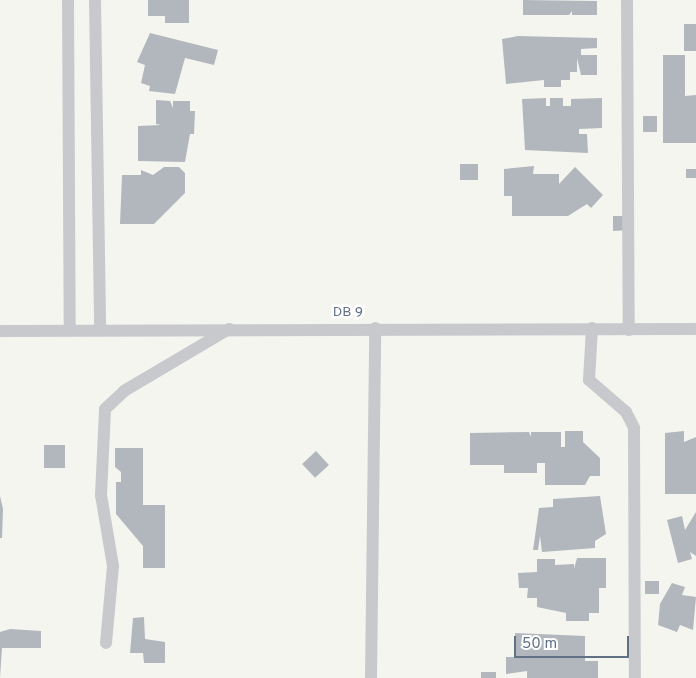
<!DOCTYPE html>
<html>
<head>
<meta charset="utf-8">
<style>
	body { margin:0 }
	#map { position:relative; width:696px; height:678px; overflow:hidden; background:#f5f5f0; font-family:Overpass,sans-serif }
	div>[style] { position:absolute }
	.building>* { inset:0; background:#b1b7bd; transform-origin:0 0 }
	.street>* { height:12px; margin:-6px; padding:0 6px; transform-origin:6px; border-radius:6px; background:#c7c9cd }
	span { translate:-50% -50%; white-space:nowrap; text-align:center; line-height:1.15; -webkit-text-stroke:5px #fff; paint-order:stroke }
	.street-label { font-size:14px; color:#617085 }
	.scale { position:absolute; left:514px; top:636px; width:115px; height:22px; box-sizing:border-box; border:2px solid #617085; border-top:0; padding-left:6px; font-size:15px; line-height:18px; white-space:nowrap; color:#617085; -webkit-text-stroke:4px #fff; paint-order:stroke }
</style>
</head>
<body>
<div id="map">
	<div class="building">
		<i style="clip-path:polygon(148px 0,189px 0,189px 23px,165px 23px,165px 16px,148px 16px)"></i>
		<i style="clip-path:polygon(523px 0,597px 1px,597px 15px,572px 15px,572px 11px,569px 15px,523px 15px)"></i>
		<i style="left:696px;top:24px;width:27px;height:12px;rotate:90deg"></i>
		<i style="clip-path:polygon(150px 33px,218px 50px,214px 65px,185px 58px,175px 94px,149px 91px,150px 86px,141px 83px,145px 65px,137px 62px)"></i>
		<i style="clip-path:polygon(518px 36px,597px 38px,597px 48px,581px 49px,581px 55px,597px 55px,597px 75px,581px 75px,577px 58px,577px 72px,570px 72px,570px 80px,561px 80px,561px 87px,544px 87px,544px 80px,506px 84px,502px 39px)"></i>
		<i style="clip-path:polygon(663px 55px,685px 55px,685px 96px,696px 95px,696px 143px,663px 143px)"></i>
		<i style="clip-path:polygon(546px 98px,546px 106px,550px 106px,550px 98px,563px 98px,563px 106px,571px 106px,571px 99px,602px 98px,602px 128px,579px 129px,579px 134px,587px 134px,588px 153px,525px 150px,522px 99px)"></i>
		<i style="clip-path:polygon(156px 100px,170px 101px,173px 108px,173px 101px,190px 101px,190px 111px,195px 111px,194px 134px,190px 134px,185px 162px,138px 161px,138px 126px,161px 125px,156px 124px)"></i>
		<i style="left:643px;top:116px;width:14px;height:16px"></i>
		<i style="left:460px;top:164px;width:18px;height:16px"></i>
		<i style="clip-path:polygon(534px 166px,533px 174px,559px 174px,559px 184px,575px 167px,603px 195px,591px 208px,587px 204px,568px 216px,512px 216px,512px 196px,504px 196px,504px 169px)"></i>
		<i style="clip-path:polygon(164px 167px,179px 167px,185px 173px,185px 193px,154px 224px,120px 224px,122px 175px,141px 175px,141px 170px,153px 175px)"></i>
		<i style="left:686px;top:169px;width:10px;height:9px"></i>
		<i style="clip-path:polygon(613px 216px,627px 216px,630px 230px,613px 231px)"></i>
		<i style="clip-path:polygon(565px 431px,583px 431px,583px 442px,600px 458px,600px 476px,590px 476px,585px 485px,545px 485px,545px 463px,537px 463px,537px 473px,504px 473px,504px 465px,470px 465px,470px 433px,529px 432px,531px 437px,531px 432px,561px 432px,561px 447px,565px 447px)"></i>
		<i style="clip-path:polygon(684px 431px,684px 442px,696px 437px,696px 494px,665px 494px,665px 433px)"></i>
		<i style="left:44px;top:445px;width:21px;height:23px"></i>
		<i style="clip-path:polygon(115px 448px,143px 448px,143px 505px,165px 505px,165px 568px,143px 568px,143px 546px,116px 514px,116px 482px,121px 482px,121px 472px,115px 467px)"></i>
		<i style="left:316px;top:451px;width:19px;height:19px;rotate:47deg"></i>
		<i style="clip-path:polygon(0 496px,3px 509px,2px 538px,0 538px)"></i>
		<i style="clip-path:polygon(600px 496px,606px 534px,595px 541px,595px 548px,542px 552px,540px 536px,538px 550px,533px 550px,539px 508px,553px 507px,553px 499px)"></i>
		<i style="clip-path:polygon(696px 512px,696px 556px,690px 552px,692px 559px,678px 563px,667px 520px,682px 516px,685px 530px)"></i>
		<i style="clip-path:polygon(577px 558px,606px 558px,606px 588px,599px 588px,599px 613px,589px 613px,589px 621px,566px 621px,566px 613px,537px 607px,537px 598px,527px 598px,528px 588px,519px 588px,518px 573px,537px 572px,537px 559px,555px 559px,555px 565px,574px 564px,574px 569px)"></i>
		<i style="left:645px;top:581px;width:14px;height:13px"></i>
		<i style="clip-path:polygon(672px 583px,685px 587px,682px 595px,696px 597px,693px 630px,680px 625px,677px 632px,658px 625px,660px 604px)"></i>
		<i style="clip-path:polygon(144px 617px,145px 639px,165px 642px,165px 663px,144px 663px,143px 653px,130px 653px,133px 618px)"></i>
		<i style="clip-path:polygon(10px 629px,41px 631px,41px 648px,2px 648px,0 678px,0 632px)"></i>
		<i style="clip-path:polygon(515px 633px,585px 636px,585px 661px,598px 661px,598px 678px,527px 678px,527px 671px,506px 674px,506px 657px,516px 657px)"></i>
		<i style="left:481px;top:672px;width:15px;height:6px"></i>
	</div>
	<div class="street">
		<i style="left:68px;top:0;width:330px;rotate:89.7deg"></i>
		<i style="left:95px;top:0;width:328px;rotate:89.1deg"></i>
		<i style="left:627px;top:0;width:330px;rotate:89.7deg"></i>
		<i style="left:592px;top:328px;width:52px;rotate:93.3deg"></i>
		<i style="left:589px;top:380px;width:49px;rotate:40.9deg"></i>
		<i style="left:626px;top:412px;width:18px;rotate:63deg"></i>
		<i style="left:634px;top:428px;width:250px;rotate:89.8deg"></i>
		<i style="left:0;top:331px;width:696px;rotate:-0.16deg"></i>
		<i style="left:106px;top:643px;width:77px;rotate:-84.8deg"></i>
		<i style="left:113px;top:566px;width:72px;rotate:-99.6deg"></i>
		<i style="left:101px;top:495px;width:86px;rotate:-87.3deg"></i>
		<i style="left:105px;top:409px;width:26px;rotate:-43deg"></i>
		<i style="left:124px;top:391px;width:122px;rotate:-30.6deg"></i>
		<i style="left:371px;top:678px;width:350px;rotate:-89.3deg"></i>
	</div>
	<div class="street-label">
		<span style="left:348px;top:313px">DB 9</span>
	</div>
	<div class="scale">50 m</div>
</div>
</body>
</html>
